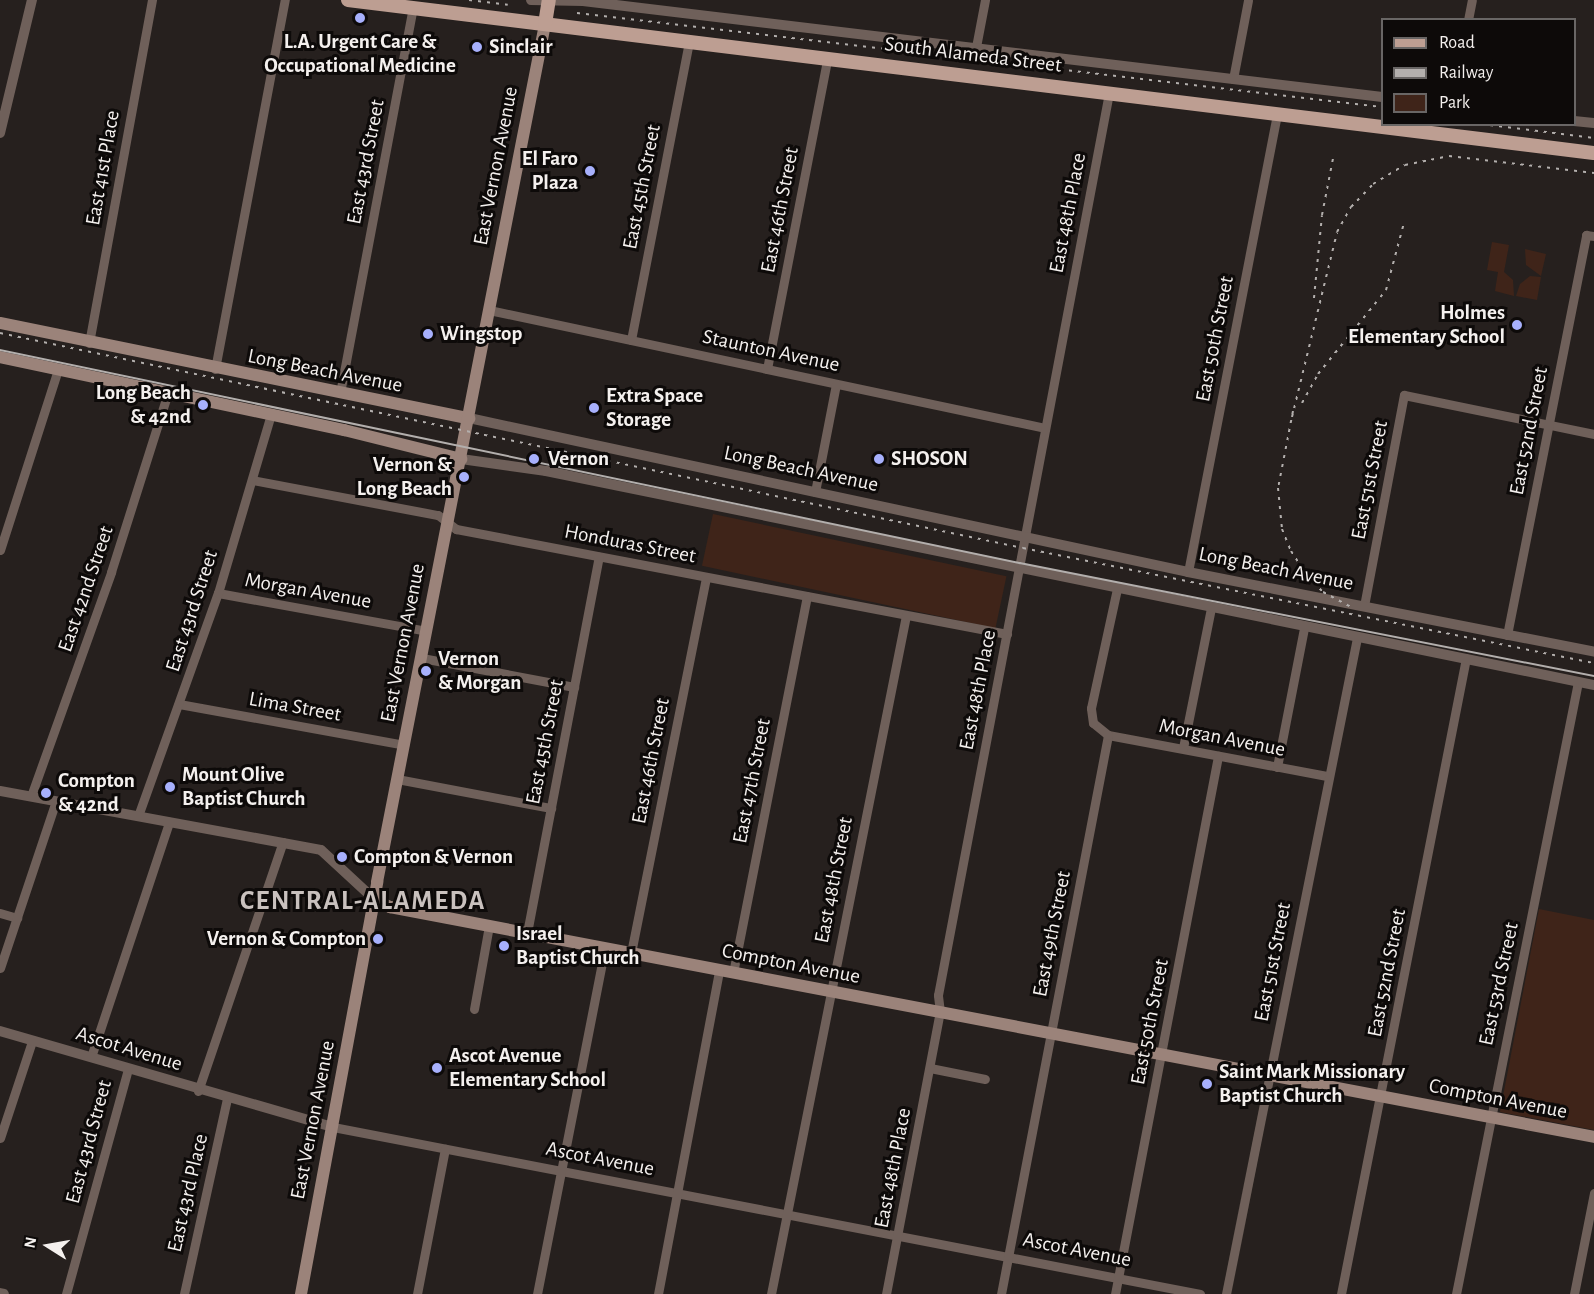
<!DOCTYPE html>
<html>
<head>
<meta charset="utf-8">
<style>
	body { margin:0 }
	#map { position:relative; width:1594px; height:1294px; overflow:hidden; background:#26201e; font-family:"Alegreya Sans",sans-serif }
	div>[style] { position:absolute }
	.green>* { inset:0; background:#3f2419; transform-origin:0 0 }
	.minor>* { height:9px; margin:-4.5px; padding:0 4.5px; transform-origin:4.5px; border-radius:4.5px; background:#6f605a }
	.tertiary>* { height:10px; margin:-5px; padding:0 5px; transform-origin:5px; border-radius:5px; background:#6f605a }
	.secondary>* { height:12px; margin:-6px; padding:0 6px; transform-origin:6px; border-radius:6px; background:#9b837a }
	.primary>* { height:14px; margin:-7px; padding:0 7px; transform-origin:7px; border-radius:7px; background:#bd9e92 }
	.tram>* { height:1.5px; margin:-0.75px; padding:0 0.75px; transform-origin:0.75px; border-radius:0.75px; background:#b3afad }
	.rail>* { height:2px; margin-top:-1px; transform-origin:0; background:repeating-linear-gradient(90deg,#b3afad 0 3px,transparent 0 9px) }
	.dots>* { width:16px; height:16px; translate:-50% -50%; box-sizing:border-box; border:3px solid #0d0a09; border-radius:50% }
	span { translate:-50% -50%; white-space:nowrap; text-align:center; line-height:1.15; -webkit-text-stroke:6px #0d0a09; paint-order:stroke }
	.poi-label { font-size:21px; color:#f4f0ee; font-weight:700 }
	.left { translate:0 -50%; text-align:left }
	.right { translate:-100% -50%; text-align:right }
	.street-label { font-size:21px; color:#f4f0ee }
	.district-label { font-size:27px; color:#c9c1be; font-weight:700; letter-spacing:1.5px }
	.legend { position:absolute; left:1381px; top:18px; width:195px; height:108px; box-sizing:border-box; background:#0d0a09; border:2px solid #696665; margin:0; padding:8px 10px; list-style:none; font-size:18px; color:#f4f0ee }
	.legend li { display:flex; align-items:center; gap:12px; height:30px }
	.legend b { width:30px; border:2px solid #696665 }
	.north { position:absolute; left:18px; top:1216px; width:60px; height:60px; -webkit-text-stroke:4px #0d0a09; paint-order:stroke; rotate:281deg; font-size:16px; font-weight:700; line-height:24px; text-align:center; color:#f4f0ee }
	.north::after { content:''; display:block; margin:auto; width:21px; height:27px; background:#f4f0ee; clip-path:polygon(50% 0,100% 100%,50% 72%,0 100%) }
</style>
</head>
<body>
<div id="map">
	<div class="green">
		<i style="clip-path:polygon(1492px 242px,1509px 245px,1504px 272px,1513px 280px,1514px 296px,1495px 291px,1498px 272px,1487px 270px)"></i>
		<i style="clip-path:polygon(1525px 249px,1546px 254px,1541px 276px,1526px 265px)"></i>
		<i style="clip-path:polygon(1530px 276px,1541px 277px,1537px 300px,1516px 296px,1520px 284px)"></i>
		<i style="left:713px;top:514px;width:300px;height:53px;rotate:12deg"></i>
		<i style="clip-path:polygon(1539px 909px,1594px 920px,1594px 1130px,1500px 1112px)"></i>
	</div>
	<div class="minor">
		<i style="left:1468px;top:20px;width:20px;rotate:-79deg"></i>
		<i style="left:976px;top:47px;width:48px;rotate:-79.2deg"></i>
		<i style="left:1233px;top:79px;width:80px;rotate:-79.2deg"></i>
		<i style="left:489px;top:310px;width:568px;rotate:11.98deg"></i>
		<i style="left:631px;top:340px;width:305px;rotate:-79deg"></i>
		<i style="left:89px;top:343px;width:349px;rotate:-79.6deg"></i>
		<i style="left:215px;top:369px;width:376px;rotate:-79.3deg"></i>
		<i style="left:767px;top:369px;width:316px;rotate:-79deg"></i>
		<i style="left:340px;top:393px;width:392px;rotate:-79.3deg"></i>
		<i style="left:252px;top:480px;width:189px;rotate:10.7deg"></i>
		<i style="left:438px;top:515px;width:23px;rotate:38deg"></i>
		<i style="left:456px;top:529px;width:561px;rotate:10.79deg"></i>
		<i style="left:815px;top:492px;width:110px;rotate:-79deg"></i>
		<i style="left:0;top:550px;width:190px;rotate:-72.2deg"></i>
		<i style="left:1188px;top:572px;width:467px;rotate:-79deg"></i>
		<i style="left:218px;top:593px;width:212px;rotate:10.3deg"></i>
		<i style="left:1364px;top:606px;width:215px;rotate:-79.3deg"></i>
		<i style="left:1404px;top:395px;width:194px;rotate:11.6deg"></i>
		<i style="left:1507px;top:635px;width:408px;rotate:-78.8deg"></i>
		<i style="left:1586px;top:235px;width:8px;rotate:7deg"></i>
		<i style="left:422px;top:658px;width:155px;rotate:10.8deg"></i>
		<i style="left:179px;top:704px;width:229px;rotate:10.3deg"></i>
		<i style="left:1108px;top:735px;width:224px;rotate:10.6deg"></i>
		<i style="left:1183px;top:748px;width:143px;rotate:-78.7deg"></i>
		<i style="left:1277px;top:767px;width:142px;rotate:-79deg"></i>
		<i style="left:397px;top:779px;width:157px;rotate:10.7deg"></i>
		<i style="left:31px;top:796px;width:238px;rotate:-70.3deg"></i>
		<i style="left:111px;top:572px;width:189px;rotate:-72.4deg"></i>
		<i style="left:138px;top:816px;width:237px;rotate:-70.3deg"></i>
		<i style="left:218px;top:593px;width:187px;rotate:-73.5deg"></i>
		<i style="left:0;top:913px;width:18px;rotate:16deg"></i>
		<i style="left:527px;top:933px;width:383px;rotate:-79.2deg"></i>
		<i style="left:631px;top:953px;width:383px;rotate:-78.7deg"></i>
		<i style="left:0;top:968px;width:176px;rotate:-71.5deg"></i>
		<i style="left:733px;top:973px;width:384px;rotate:-78.9deg"></i>
		<i style="left:474px;top:1009px;width:84px;rotate:-79.8deg"></i>
		<i style="left:91px;top:1057px;width:248px;rotate:-71.6deg"></i>
		<i style="left:930px;top:1068px;width:56px;rotate:11.3deg"></i>
		<i style="left:198px;top:1091px;width:263px;rotate:-71.2deg"></i>
		<i style="left:333px;top:1127px;width:883px;rotate:10.9deg"></i>
		<i style="left:0;top:1138px;width:102px;rotate:-71.7deg"></i>
		<i style="left:66px;top:1294px;width:233px;rotate:-74.6deg"></i>
		<i style="left:184px;top:1294px;width:200px;rotate:-77.6deg"></i>
		<i style="left:417px;top:1294px;width:148px;rotate:-79.1deg"></i>
		<i style="left:537px;top:1294px;width:353px;rotate:-78.9deg"></i>
		<i style="left:658px;top:1294px;width:329px;rotate:-79.3deg"></i>
		<i style="left:771px;top:1294px;width:692px;rotate:-78.75deg"></i>
		<i style="left:886px;top:1294px;width:287px;rotate:-79.2deg"></i>
		<i style="left:940px;top:1012px;width:17px;rotate:-97deg"></i>
		<i style="left:938px;top:995px;width:918px;rotate:-79.27deg"></i>
		<i style="left:1001px;top:1294px;width:569px;rotate:-79.16deg"></i>
		<i style="left:1108px;top:735px;width:19px;rotate:-141deg"></i>
		<i style="left:1093px;top:723px;width:15px;rotate:-98deg"></i>
		<i style="left:1091px;top:708px;width:122px;rotate:-77.7deg"></i>
		<i style="left:1115px;top:1294px;width:548px;rotate:-79.16deg"></i>
		<i style="left:1226px;top:1294px;width:669px;rotate:-78.71deg"></i>
		<i style="left:1341px;top:1294px;width:648px;rotate:-78.88deg"></i>
		<i style="left:1456px;top:1294px;width:624px;rotate:-78.73deg"></i>
		<i style="left:1574px;top:1294px;width:103px;rotate:-78.8deg"></i>
	</div>
	<div class="tertiary">
		<i style="left:531px;top:0;width:52px;rotate:1.1deg"></i>
		<i style="left:583px;top:1px;width:805px;rotate:6.85deg"></i>
		<i style="left:1574px;top:121px;width:20px;rotate:6deg"></i>
		<i style="left:0;top:133px;width:137px;rotate:-76.5deg"></i>
		<i style="left:469px;top:418px;width:735px;rotate:12.09deg"></i>
		<i style="left:1188px;top:572px;width:414px;rotate:11.1deg"></i>
		<i style="left:461px;top:459px;width:86px;rotate:8deg"></i>
		<i style="left:546px;top:471px;width:1070px;rotate:11.54deg"></i>
		<i style="left:0;top:791px;width:326px;rotate:10.4deg"></i>
		<i style="left:321px;top:850px;width:72px;rotate:42.8deg"></i>
		<i style="left:0;top:1031px;width:347px;rotate:16.1deg"></i>
		<i style="left:0;top:1293px;width:4px;rotate:14deg"></i>
	</div>
	<div class="secondary">
		<i style="left:0;top:323px;width:479px;rotate:11.5deg"></i>
		<i style="left:0;top:357px;width:352px;rotate:12deg"></i>
		<i style="left:344px;top:430px;width:121px;rotate:13.9deg"></i>
		<i style="left:374px;top:899px;width:18px;rotate:27deg"></i>
		<i style="left:390px;top:907px;width:1226px;rotate:10.81deg"></i>
		<i style="left:301px;top:1294px;width:419px;rotate:-79.5deg"></i>
		<i style="left:377px;top:882px;width:874px;rotate:-78.92deg"></i>
	</div>
	<div class="primary">
		<i style="left:348px;top:0;width:1255px;rotate:7deg"></i>
		<i style="left:545px;top:24px;width:24px;rotate:-81deg"></i>
	</div>
	<div class="tram">
		<i style="left:0;top:350px;width:1042px;rotate:11.8deg"></i>
		<i style="left:1020px;top:563px;width:585px;rotate:11.14deg"></i>
	</div>
	<div class="rail">
		<i style="left:469px;top:0;width:39px;rotate:7deg"></i>
		<i style="left:577px;top:13px;width:810px;rotate:6.66deg"></i>
		<i style="left:1481px;top:124px;width:114px;rotate:7.1deg"></i>
		<i style="left:1314px;top:298px;width:83px;rotate:-84.5deg"></i>
		<i style="left:1322px;top:215px;width:63px;rotate:-79deg"></i>
		<i style="left:0;top:333px;width:1045px;rotate:11.87deg"></i>
		<i style="left:1023px;top:548px;width:582px;rotate:11.39deg"></i>
		<i style="left:1302px;top:403px;width:33px;rotate:-61deg"></i>
		<i style="left:1318px;top:374px;width:108px;rotate:-51deg"></i>
		<i style="left:1386px;top:290px;width:69px;rotate:-75deg"></i>
		<i style="left:1293px;top:411px;width:78px;rotate:101deg"></i>
		<i style="left:1278px;top:488px;width:41px;rotate:84.4deg"></i>
		<i style="left:1282px;top:529px;width:24px;rotate:68deg"></i>
		<i style="left:1291px;top:551px;width:30px;rotate:57deg"></i>
		<i style="left:1307px;top:576px;width:23px;rotate:45deg"></i>
		<i style="left:1323px;top:592px;width:32px;rotate:28deg"></i>
		<i style="left:1292px;top:417px;width:190px;rotate:-76.3deg"></i>
		<i style="left:1337px;top:232px;width:29px;rotate:-61deg"></i>
		<i style="left:1351px;top:207px;width:32px;rotate:-46deg"></i>
		<i style="left:1373px;top:184px;width:37px;rotate:-31deg"></i>
		<i style="left:1405px;top:165px;width:45px;rotate:-11.6deg"></i>
		<i style="left:1449px;top:156px;width:146px;rotate:6.7deg"></i>
	</div>
	<div class="dots">
		<i style="left:360px;top:18px;background:#a7b0fc"></i>
		<i style="left:477px;top:47px;background:#a7b0fc"></i>
		<i style="left:590px;top:171px;background:#a7b0fc"></i>
		<i style="left:1517px;top:325px;background:#a7b0fc"></i>
		<i style="left:428px;top:334px;background:#a7b0fc"></i>
		<i style="left:203px;top:405px;background:#a7b0fc"></i>
		<i style="left:594px;top:408px;background:#a7b0fc"></i>
		<i style="left:534px;top:459px;background:#a7b0fc"></i>
		<i style="left:879px;top:459px;background:#a7b0fc"></i>
		<i style="left:464px;top:477px;background:#a7b0fc"></i>
		<i style="left:426px;top:671px;background:#a7b0fc"></i>
		<i style="left:170px;top:787px;background:#a7b0fc"></i>
		<i style="left:46px;top:793px;background:#a7b0fc"></i>
		<i style="left:342px;top:857px;background:#a7b0fc"></i>
		<i style="left:378px;top:939px;background:#a7b0fc"></i>
		<i style="left:504px;top:946px;background:#a7b0fc"></i>
		<i style="left:437px;top:1068px;background:#a7b0fc"></i>
		<i style="left:1207px;top:1084px;background:#a7b0fc"></i>
	</div>
	<div class="poi-label">
		<span style="left:360px;top:54px">L.A. Urgent Care &amp;<br>Occupational Medicine</span>
		<span class="left" style="left:489px;top:47px">Sinclair</span>
		<span class="right" style="left:578px;top:171px">El Faro<br>Plaza</span>
		<span class="right" style="left:1505px;top:325px">Holmes<br>Elementary School</span>
		<span class="left" style="left:440px;top:334px">Wingstop</span>
		<span class="right" style="left:191px;top:405px">Long Beach<br>&amp; 42nd</span>
		<span class="left" style="left:606px;top:408px">Extra Space<br>Storage</span>
		<span class="left" style="left:548px;top:459px">Vernon</span>
		<span class="left" style="left:891px;top:459px">SHOSON</span>
		<span class="right" style="left:452px;top:477px">Vernon &amp;<br>Long Beach</span>
		<span class="left" style="left:438px;top:671px">Vernon<br>&amp; Morgan</span>
		<span class="left" style="left:182px;top:787px">Mount Olive<br>Baptist Church</span>
		<span class="left" style="left:58px;top:793px">Compton<br>&amp; 42nd</span>
		<span class="left" style="left:354px;top:857px">Compton &amp; Vernon</span>
		<span class="left" style="left:516px;top:946px">Israel<br>Baptist Church</span>
		<span class="right" style="left:366px;top:939px">Vernon &amp; Compton</span>
		<span class="left" style="left:449px;top:1068px">Ascot Avenue<br>Elementary School</span>
		<span class="left" style="left:1219px;top:1084px">Saint Mark Missionary<br>Baptist Church</span>
	</div>
	<div class="street-label">
		<span style="left:973px;top:55px;rotate:7deg">South Alameda Street</span>
		<span style="left:366px;top:162px;rotate:-79deg">East 43rd Street</span>
		<span style="left:496px;top:166px;rotate:-79deg">East Vernon Avenue</span>
		<span style="left:103px;top:168px;rotate:-80deg">East 41st Place</span>
		<span style="left:642px;top:187px;rotate:-79deg">East 45th Street</span>
		<span style="left:780px;top:210px;rotate:-79deg">East 46th Street</span>
		<span style="left:1068px;top:213px;rotate:-79deg">East 48th Place</span>
		<span style="left:1215px;top:339px;rotate:-79deg">East 50th Street</span>
		<span style="left:771px;top:351px;rotate:12deg">Staunton Avenue</span>
		<span style="left:325px;top:371px;rotate:11deg">Long Beach Avenue</span>
		<span style="left:1529px;top:431px;rotate:-79deg">East 52nd Street</span>
		<span style="left:801px;top:469px;rotate:12deg">Long Beach Avenue</span>
		<span style="left:1370px;top:480px;rotate:-79deg">East 51st Street</span>
		<span style="left:630px;top:544px;rotate:11deg">Honduras Street</span>
		<span style="left:1276px;top:569px;rotate:11deg">Long Beach Avenue</span>
		<span style="left:86px;top:589px;rotate:-71deg">East 42nd Street</span>
		<span style="left:308px;top:591px;rotate:10deg">Morgan Avenue</span>
		<span style="left:192px;top:611px;rotate:-72deg">East 43rd Street</span>
		<span style="left:403px;top:643px;rotate:-79deg">East Vernon Avenue</span>
		<span style="left:978px;top:690px;rotate:-79deg">East 48th Place</span>
		<span style="left:295px;top:707px;rotate:10deg">Lima Street</span>
		<span style="left:1222px;top:738px;rotate:11deg">Morgan Avenue</span>
		<span style="left:545px;top:742px;rotate:-79deg">East 45th Street</span>
		<span style="left:651px;top:761px;rotate:-79deg">East 46th Street</span>
		<span style="left:752px;top:781px;rotate:-79deg">East 47th Street</span>
		<span style="left:834px;top:880px;rotate:-79deg">East 48th Street</span>
		<span style="left:1052px;top:934px;rotate:-79deg">East 49th Street</span>
		<span style="left:1273px;top:962px;rotate:-79deg">East 51st Street</span>
		<span style="left:791px;top:964px;rotate:11deg">Compton Avenue</span>
		<span style="left:1387px;top:973px;rotate:-79deg">East 52nd Street</span>
		<span style="left:1499px;top:984px;rotate:-78deg">East 53rd Street</span>
		<span style="left:1150px;top:1022px;rotate:-79deg">East 50th Street</span>
		<span style="left:129px;top:1049px;rotate:17deg">Ascot Avenue</span>
		<span style="left:1498px;top:1099px;rotate:11deg">Compton Avenue</span>
		<span style="left:313px;top:1120px;rotate:-79deg">East Vernon Avenue</span>
		<span style="left:89px;top:1142px;rotate:-75deg">East 43rd Street</span>
		<span style="left:600px;top:1159px;rotate:11deg">Ascot Avenue</span>
		<span style="left:893px;top:1168px;rotate:-79deg">East 48th Place</span>
		<span style="left:188px;top:1193px;rotate:-77deg">East 43rd Place</span>
		<span style="left:1077px;top:1250px;rotate:11deg">Ascot Avenue</span>
	</div>
	<div class="district-label">
		<span style="left:363px;top:901px">CENTRAL-ALAMEDA</span>
	</div>
	<ul class="legend">
	<li><b style="height:8px;background:#bd9e92"></b>Road</li>
	<li><b style="height:8px;background:#b3afad"></b>Railway</li>
	<li><b style="height:16px;background:#3f2419"></b>Park</li>
	</ul>
	<div class="north">N</div>
</div>
</body>
</html>
